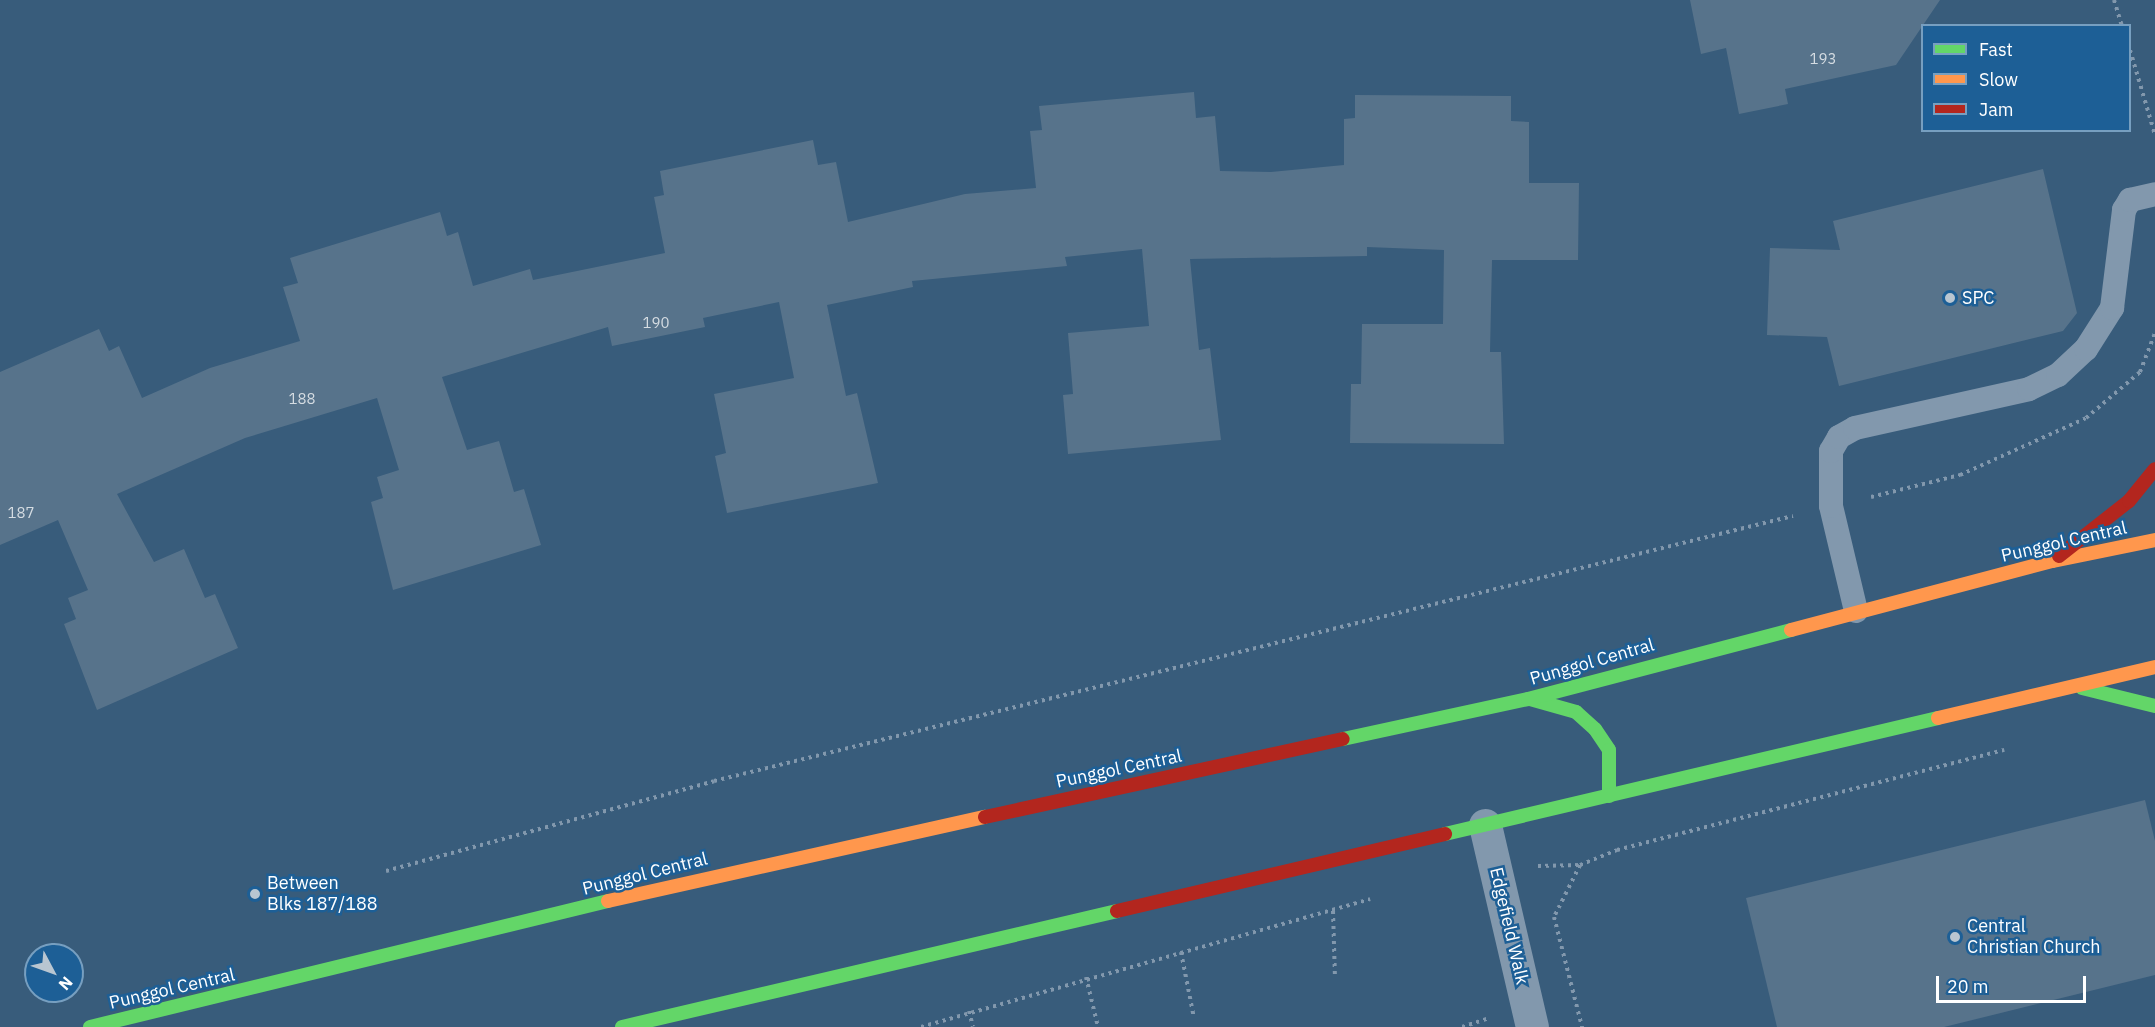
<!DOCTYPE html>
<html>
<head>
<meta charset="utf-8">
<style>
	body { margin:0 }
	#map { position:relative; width:2155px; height:1027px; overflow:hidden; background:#385c7b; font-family:"IBM Plex Sans",sans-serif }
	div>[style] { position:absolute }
	.building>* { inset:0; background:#57738b }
	.path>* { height:4px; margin-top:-2px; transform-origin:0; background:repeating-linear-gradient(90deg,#8298ad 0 3px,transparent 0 7.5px) }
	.lane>* { height:24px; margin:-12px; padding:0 12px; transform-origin:12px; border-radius:12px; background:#8298ad }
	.street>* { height:33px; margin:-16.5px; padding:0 16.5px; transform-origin:16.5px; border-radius:16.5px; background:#8298ad }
	.fast>* { height:14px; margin:-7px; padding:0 7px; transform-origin:7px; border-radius:7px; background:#63d668 }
	.slow>* { height:14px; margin:-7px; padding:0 7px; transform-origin:7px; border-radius:7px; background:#ff974d }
	.jam>* { height:14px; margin:-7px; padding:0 7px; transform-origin:7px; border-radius:7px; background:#b3261e }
	.dots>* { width:16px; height:16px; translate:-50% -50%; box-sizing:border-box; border:3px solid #1d5f96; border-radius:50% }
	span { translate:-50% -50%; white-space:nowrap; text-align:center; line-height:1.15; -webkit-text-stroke:5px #1d5f96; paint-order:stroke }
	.number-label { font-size:15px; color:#d5dce2 }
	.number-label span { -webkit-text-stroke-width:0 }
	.poi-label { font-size:18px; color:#fff }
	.left { translate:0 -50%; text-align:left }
	.street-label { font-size:18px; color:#fff }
	.legend { position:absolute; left:1921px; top:24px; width:210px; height:108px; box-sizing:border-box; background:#1d5f96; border:2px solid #779fc0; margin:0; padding:8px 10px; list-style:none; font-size:18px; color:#fff }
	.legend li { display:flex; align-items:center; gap:12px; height:30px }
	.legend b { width:30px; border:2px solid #779fc0 }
	.north { position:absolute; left:24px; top:943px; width:60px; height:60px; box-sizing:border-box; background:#1d5f96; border:2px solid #779fc0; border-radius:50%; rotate:131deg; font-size:16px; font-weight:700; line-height:24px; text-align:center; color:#fff }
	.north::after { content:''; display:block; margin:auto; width:21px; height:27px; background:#b9c6d1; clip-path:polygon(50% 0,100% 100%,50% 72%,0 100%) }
	.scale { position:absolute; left:1936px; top:976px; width:150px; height:27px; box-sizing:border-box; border:3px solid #fff; border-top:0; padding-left:8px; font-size:18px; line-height:21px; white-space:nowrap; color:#fff; -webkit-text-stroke:4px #1d5f96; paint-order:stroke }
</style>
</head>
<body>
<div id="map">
	<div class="building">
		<i style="clip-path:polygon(1690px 0,1940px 0,1896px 65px,1785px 89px,1788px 104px,1739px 114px,1726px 48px,1701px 54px)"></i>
		<i style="clip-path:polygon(1194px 92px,1196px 118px,1215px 116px,1220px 171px,1271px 172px,1344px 165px,1344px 119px,1355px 118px,1355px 95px,1511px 96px,1511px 121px,1529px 122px,1529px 183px,1579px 183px,1578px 260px,1492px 260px,1490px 352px,1501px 352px,1504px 444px,1350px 443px,1351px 384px,1361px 384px,1362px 324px,1443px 324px,1444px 250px,1367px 247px,1367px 256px,1190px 259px,1199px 350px,1210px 348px,1221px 440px,1068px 454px,1063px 395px,1073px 394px,1068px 333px,1149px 326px,1142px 249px,1065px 257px,1067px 266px,912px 281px,913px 287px,827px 305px,846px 396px,857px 393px,878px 483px,727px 513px,715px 456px,726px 453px,714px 394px,794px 378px,779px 302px,703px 318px,705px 327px,612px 346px,608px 327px,442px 377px,467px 450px,499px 441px,514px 492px,524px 489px,541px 545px,393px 590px,371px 502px,383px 498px,377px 477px,399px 470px,377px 398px,245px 438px,117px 494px,154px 562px,184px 549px,205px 598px,215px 594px,238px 648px,97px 710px,64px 624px,76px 619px,68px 598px,88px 590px,58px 520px,0 545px,0 372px,99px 329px,109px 351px,119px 346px,142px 398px,210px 368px,300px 341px,283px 287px,298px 283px,290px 258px,440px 212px,447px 236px,458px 232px,473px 286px,530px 269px,533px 280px,665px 253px,654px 197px,664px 195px,660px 171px,813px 140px,818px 165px,836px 162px,848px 222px,965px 194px,1036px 188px,1030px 131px,1042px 130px,1039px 106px)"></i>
		<i style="clip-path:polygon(2043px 169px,2077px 313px,2063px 331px,1839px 386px,1827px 337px,1767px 335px,1770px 248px,1840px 250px,1833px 221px)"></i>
		<i style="clip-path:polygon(2145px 800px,2155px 841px,2155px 975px,1944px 1027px,1777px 1027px,1746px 898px)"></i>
	</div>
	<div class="path">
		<i style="left:2114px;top:0;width:27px;rotate:73deg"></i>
		<i style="left:2130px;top:50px;width:89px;rotate:73.6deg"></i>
		<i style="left:1871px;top:497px;width:92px;rotate:-13.9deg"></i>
		<i style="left:1960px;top:475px;width:138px;rotate:-24.3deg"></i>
		<i style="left:2086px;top:418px;width:71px;rotate:-40.4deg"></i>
		<i style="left:2140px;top:372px;width:42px;rotate:-69deg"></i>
		<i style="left:1580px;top:865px;width:58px;rotate:116.6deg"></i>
		<i style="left:1554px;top:917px;width:114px;rotate:75.7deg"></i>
		<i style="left:1538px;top:866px;width:42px;rotate:-1.4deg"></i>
		<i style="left:1580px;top:865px;width:40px;rotate:-22deg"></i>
		<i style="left:1617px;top:850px;width:400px;rotate:-14.5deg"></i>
		<i style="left:386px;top:871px;width:340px;rotate:-15.3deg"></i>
		<i style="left:714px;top:781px;width:1111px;rotate:-13.8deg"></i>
		<i style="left:1333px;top:911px;width:67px;rotate:88.3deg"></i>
		<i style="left:1181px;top:952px;width:67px;rotate:78.9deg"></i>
		<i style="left:1086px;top:977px;width:51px;rotate:76.5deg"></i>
		<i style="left:969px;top:1011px;width:16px;rotate:76deg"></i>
		<i style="left:921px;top:1027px;width:467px;rotate:-15.9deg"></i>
		<i style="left:1462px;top:1027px;width:26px;rotate:-18deg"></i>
	</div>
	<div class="lane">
		<i style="left:1856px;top:611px;width:108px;rotate:-103.4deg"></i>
		<i style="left:1831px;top:506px;width:55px;rotate:-90deg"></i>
		<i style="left:1831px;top:451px;width:16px;rotate:-60deg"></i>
		<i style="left:1839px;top:437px;width:18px;rotate:-29deg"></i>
		<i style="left:1855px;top:428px;width:178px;rotate:-12.6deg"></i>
		<i style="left:2029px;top:389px;width:32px;rotate:-26deg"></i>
		<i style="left:2058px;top:375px;width:38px;rotate:-43deg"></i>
		<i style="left:2086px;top:349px;width:49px;rotate:-57.6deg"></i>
		<i style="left:2112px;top:308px;width:99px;rotate:-83deg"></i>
		<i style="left:2124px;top:210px;width:12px;rotate:-59deg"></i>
		<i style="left:2130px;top:200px;width:26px;rotate:-13deg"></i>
	</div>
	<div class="street">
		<i style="left:1485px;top:825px;width:207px;rotate:76.9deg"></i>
	</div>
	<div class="fast">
		<i style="left:2082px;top:688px;width:75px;rotate:13.9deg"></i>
		<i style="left:1530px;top:699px;width:48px;rotate:15.8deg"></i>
		<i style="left:1576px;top:712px;width:25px;rotate:42deg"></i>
		<i style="left:1595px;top:729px;width:25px;rotate:56deg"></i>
		<i style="left:1609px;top:750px;width:46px;rotate:90deg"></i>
		<i style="left:1343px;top:739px;width:189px;rotate:-12.2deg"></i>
		<i style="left:1528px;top:699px;width:272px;rotate:-14.7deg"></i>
		<i style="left:1445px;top:834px;width:506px;rotate:-13.24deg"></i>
		<i style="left:90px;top:1027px;width:533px;rotate:-13.67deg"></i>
		<i style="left:622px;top:1027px;width:508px;rotate:-13.19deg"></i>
	</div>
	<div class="slow">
		<i style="left:1791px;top:630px;width:271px;rotate:-14.8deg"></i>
		<i style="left:2053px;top:561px;width:104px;rotate:-11.6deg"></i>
		<i style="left:1938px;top:718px;width:223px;rotate:-13.2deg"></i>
		<i style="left:608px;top:901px;width:386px;rotate:-12.6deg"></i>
	</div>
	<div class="jam">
		<i style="left:2059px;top:556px;width:89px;rotate:-38.2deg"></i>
		<i style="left:2129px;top:501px;width:41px;rotate:-50.9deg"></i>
		<i style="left:985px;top:817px;width:366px;rotate:-12.3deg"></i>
		<i style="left:1117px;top:911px;width:337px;rotate:-13.2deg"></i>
	</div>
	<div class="dots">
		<i style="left:1950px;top:298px;background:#b9c6d1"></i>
		<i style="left:255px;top:894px;background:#b9c6d1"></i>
		<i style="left:1955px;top:937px;background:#b9c6d1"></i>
	</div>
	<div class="number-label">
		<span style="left:1823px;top:59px">193</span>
		<span style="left:656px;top:323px">190</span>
		<span style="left:302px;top:399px">188</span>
		<span style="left:21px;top:513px">187</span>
	</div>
	<div class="poi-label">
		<span class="left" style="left:1962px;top:298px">SPC</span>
		<span class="left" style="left:267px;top:894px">Between<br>Blks 187/188</span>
		<span class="left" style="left:1967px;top:937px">Central<br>Christian Church</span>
	</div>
	<div class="street-label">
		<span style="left:2064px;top:542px;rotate:-13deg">Punggol Central</span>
		<span style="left:1592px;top:662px;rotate:-16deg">Punggol Central</span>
		<span style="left:1119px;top:769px;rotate:-12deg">Punggol Central</span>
		<span style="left:645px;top:874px;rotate:-14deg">Punggol Central</span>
		<span style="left:1509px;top:926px;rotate:77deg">Edgefield Walk</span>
		<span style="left:172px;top:989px;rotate:-13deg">Punggol Central</span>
	</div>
	<ul class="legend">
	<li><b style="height:8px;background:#63d668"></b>Fast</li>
	<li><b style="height:8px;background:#ff974d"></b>Slow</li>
	<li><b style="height:8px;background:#b3261e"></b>Jam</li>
	</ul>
	<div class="north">N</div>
	<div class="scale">20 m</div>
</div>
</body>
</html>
